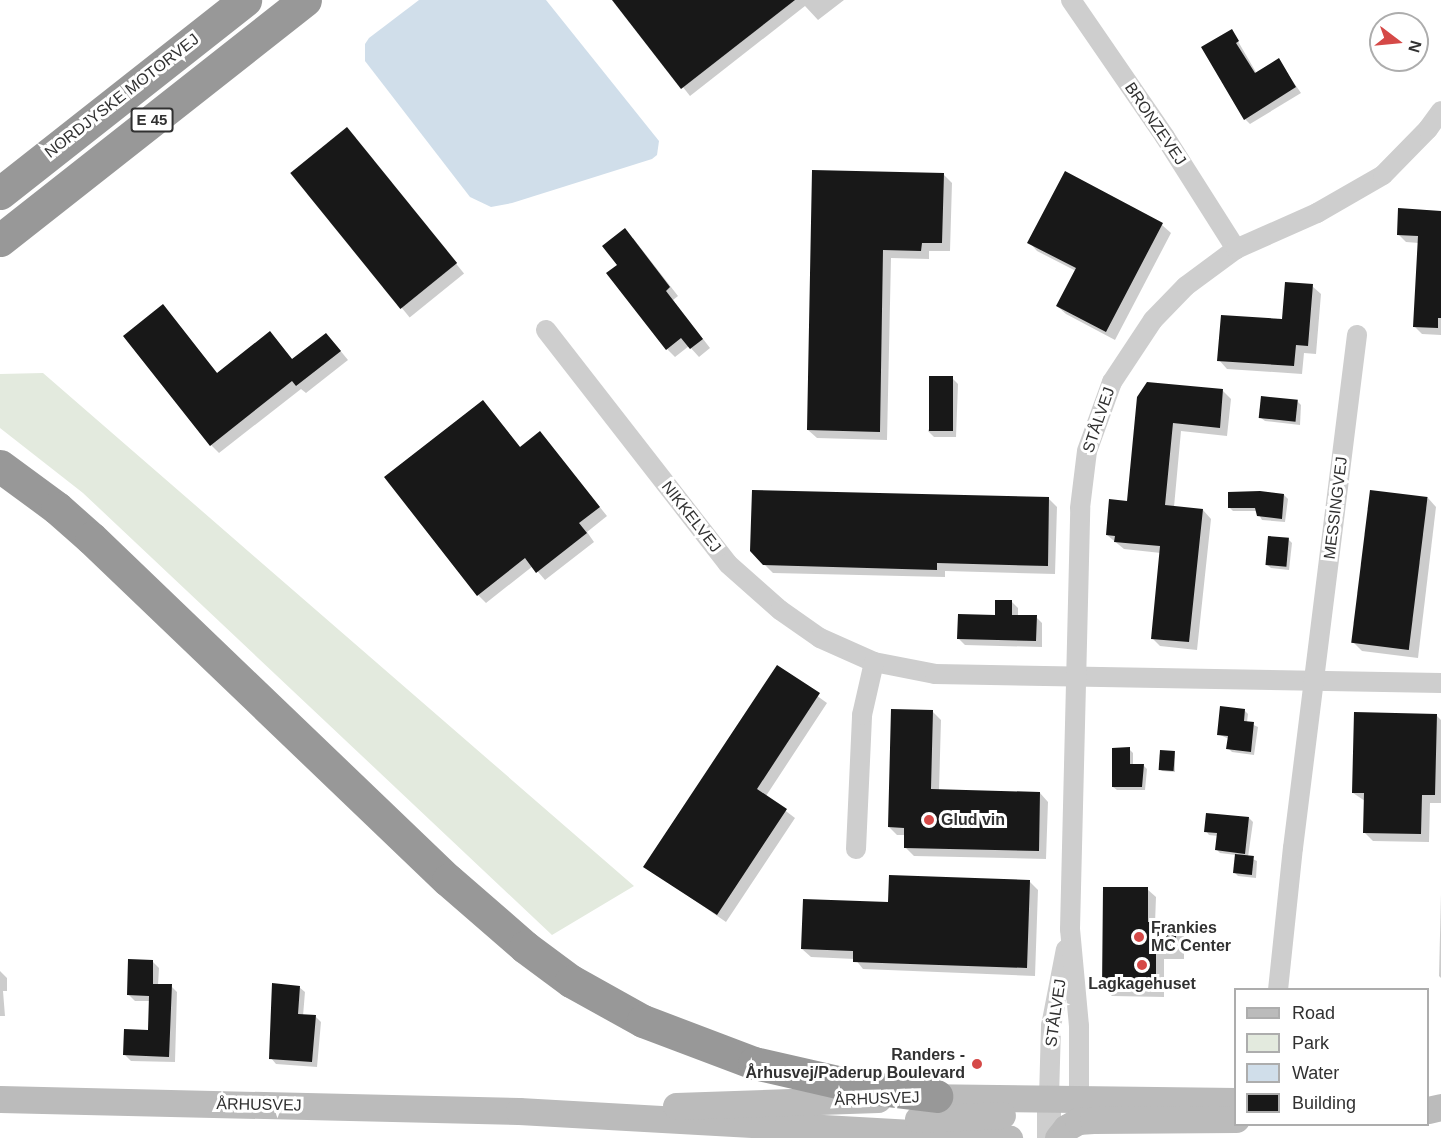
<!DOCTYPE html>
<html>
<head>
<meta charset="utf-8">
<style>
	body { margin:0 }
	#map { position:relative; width:1441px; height:1138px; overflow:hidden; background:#fff; font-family:Helvetica,sans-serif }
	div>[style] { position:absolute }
	.green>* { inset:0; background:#e3eade }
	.water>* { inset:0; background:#d0deea }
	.shadow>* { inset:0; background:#0003; transform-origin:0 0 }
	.building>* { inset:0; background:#181818; transform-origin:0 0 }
	.minor>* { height:20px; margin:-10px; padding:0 10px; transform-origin:10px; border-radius:10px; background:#cecece }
	.tertiary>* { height:24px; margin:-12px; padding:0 12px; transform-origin:12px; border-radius:12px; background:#cecece }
	.secondary>* { height:27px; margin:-13.5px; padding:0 13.5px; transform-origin:13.5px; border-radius:13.5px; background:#bbb }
	.motorway>* { height:33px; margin:-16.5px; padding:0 16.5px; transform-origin:16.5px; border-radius:16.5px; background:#989898 }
	.dots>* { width:16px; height:16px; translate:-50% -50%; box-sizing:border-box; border:3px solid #fff; border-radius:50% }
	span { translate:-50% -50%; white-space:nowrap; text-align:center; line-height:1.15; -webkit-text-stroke:6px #fff; paint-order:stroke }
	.shield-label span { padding:2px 4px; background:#fff; border:2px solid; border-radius:4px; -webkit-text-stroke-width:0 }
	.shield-label { font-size:15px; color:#313131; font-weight:700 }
	.street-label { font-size:16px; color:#313131 }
	.poi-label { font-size:16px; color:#313131; font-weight:700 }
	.left { translate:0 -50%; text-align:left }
	.right { translate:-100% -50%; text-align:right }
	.legend { position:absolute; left:1234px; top:988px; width:195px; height:138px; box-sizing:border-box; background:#fff; border:2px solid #adadad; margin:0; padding:8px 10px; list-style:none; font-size:18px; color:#313131 }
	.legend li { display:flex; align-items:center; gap:12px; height:30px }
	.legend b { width:30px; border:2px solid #adadad }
	.north { position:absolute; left:1369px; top:12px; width:60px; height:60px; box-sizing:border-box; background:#fff; border:2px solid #adadad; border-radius:50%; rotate:106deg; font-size:16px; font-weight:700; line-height:24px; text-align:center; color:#313131 }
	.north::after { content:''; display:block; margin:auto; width:21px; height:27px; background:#d54947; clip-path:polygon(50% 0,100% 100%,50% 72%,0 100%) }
</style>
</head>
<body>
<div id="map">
	<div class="green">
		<i style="clip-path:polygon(43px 373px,634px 886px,552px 935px,83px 493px,0 428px,0 374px)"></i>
	</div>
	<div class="water">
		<i style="clip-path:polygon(419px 0,546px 0,659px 141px,657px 155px,652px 159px,512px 203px,491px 207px,470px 197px,365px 61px,365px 44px,369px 38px)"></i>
	</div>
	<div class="shadow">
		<i style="clip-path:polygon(614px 0,844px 0,818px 20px,805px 6px,690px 96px)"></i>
		<i style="clip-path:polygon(1232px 31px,1257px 74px,1278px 60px,1301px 93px,1250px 124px,1245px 119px)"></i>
		<i style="left:347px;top:129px;width:186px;height:70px;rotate:51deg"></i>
		<i style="clip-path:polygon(814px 171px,944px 175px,952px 183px,950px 251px,929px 251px,929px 259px,891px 258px,887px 440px,817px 438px,808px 430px)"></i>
		<i style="clip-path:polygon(1066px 173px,1162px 225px,1171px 233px,1115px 340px,1066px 314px,1057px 306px,1076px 271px,1037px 251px,1029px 242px)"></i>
		<i style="clip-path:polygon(1441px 213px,1441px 335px,1422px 334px,1414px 326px,1419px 243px,1406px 242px,1398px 234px)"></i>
		<i style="clip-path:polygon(633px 238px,678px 296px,673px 300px,710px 348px,699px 357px,689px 346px,675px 357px,667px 349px,619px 265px)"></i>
		<i style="clip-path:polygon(1312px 286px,1321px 294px,1316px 354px,1304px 353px,1302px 374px,1227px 369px,1219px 360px,1284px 321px)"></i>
		<i style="clip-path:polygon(163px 306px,218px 374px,270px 333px,293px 360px,334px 343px,348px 360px,306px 393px,301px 389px,219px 453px,211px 445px)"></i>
		<i style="clip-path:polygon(952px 378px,958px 384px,956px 437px,934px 437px,928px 431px)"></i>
		<i style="clip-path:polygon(1223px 391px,1231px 399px,1227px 436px,1181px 431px,1174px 507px,1203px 510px,1211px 519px,1197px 650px,1160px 646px,1152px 638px,1161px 553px,1124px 549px,1107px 535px,1128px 502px,1138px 397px)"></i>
		<i style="clip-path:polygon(1297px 401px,1301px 405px,1300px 425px,1265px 421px,1261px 418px)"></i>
		<i style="clip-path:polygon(483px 402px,521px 448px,540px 433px,607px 516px,587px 532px,594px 542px,545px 580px,533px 566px,486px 603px,478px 595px)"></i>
		<i style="clip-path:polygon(1284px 495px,1288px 499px,1285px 522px,1262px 520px,1257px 511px,1233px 511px,1229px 507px)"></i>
		<i style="clip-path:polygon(1428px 498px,1436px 507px,1418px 658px,1362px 651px,1354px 643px)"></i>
		<i style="clip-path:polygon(1049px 499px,1057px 507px,1055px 574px,945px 571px,945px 577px,773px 573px,764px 564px)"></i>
		<i style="clip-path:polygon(1288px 539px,1292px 543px,1289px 570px,1271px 568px,1267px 565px)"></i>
		<i style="clip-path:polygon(1012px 602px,1018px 608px,1018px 616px,1036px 617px,1042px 623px,1042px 647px,965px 645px,959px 639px,996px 616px)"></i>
		<i style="clip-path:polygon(777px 667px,827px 703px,766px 796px,795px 818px,726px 922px,645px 866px)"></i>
		<i style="clip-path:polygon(1244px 710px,1248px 714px,1247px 722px,1258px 727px,1254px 755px,1232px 752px,1228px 748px,1229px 739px,1218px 734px)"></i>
		<i style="clip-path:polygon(932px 711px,941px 720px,939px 791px,1040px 793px,1048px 802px,1046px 859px,914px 856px,905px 847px,906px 835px,897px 835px,889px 827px)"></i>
		<i style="clip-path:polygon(1436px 715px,1441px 720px,1441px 803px,1430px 803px,1429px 842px,1373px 841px,1364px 832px,1365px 801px,1353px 793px)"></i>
		<i style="clip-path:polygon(1129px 749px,1133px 753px,1133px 766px,1144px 766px,1147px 769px,1145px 790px,1117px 790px,1113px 787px)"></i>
		<i style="clip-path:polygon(1175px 752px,1175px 772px,1162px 771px,1161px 770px)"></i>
		<i style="clip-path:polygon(1249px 818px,1253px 822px,1248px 857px,1257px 861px,1256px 878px,1238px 876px,1234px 872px,1236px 855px,1220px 853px,1217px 850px,1218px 836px,1209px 835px,1206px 831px)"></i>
		<i style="clip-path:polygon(1030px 882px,1038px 890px,1035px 976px,863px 969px,855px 959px,811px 957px,802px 949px,889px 904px)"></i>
		<i style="clip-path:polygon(1147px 889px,1156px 897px,1155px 924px,1176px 924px,1184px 932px,1184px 959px,1164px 959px,1164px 997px,1112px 996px,1103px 988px)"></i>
		<i style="clip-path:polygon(1441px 894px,1441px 978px,1439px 976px)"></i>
		<i style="clip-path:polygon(153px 962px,159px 968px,158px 985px,171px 986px,177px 992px,175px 1062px,131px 1061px,125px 1055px,150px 1031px,151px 1001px,135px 1001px,128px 994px)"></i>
		<i style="clip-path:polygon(0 971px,7px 978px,7px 991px,3px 991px,5px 1016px,0 1016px)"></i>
		<i style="clip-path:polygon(299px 987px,305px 992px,303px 1016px,315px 1016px,321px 1022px,317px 1067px,276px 1064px,271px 1058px)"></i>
	</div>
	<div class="building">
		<i style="clip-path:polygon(612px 0,795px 0,681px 89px)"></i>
		<i style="clip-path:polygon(1232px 29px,1239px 41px,1236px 43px,1255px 73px,1279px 58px,1296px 87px,1244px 120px,1201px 47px)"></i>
		<i style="left:347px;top:127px;width:175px;height:73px;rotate:51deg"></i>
		<i style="clip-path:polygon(812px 170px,944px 173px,942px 243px,922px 243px,921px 251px,883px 250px,880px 432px,807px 430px)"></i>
		<i style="clip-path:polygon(1065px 171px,1163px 223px,1106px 332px,1056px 306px,1076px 268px,1027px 243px)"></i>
		<i style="clip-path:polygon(1398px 208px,1441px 211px,1441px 318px,1438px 318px,1438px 328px,1413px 327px,1418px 236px,1397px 235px)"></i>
		<i style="clip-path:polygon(625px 228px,670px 287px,666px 291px,703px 339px,690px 349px,681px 338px,666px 350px,606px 273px,617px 265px,602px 246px)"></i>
		<i style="clip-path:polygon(1285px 282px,1313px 284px,1308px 346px,1296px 345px,1294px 366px,1217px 361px,1221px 315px,1282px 319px)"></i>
		<i style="clip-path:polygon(163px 304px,217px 373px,270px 331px,292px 359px,326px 333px,341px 351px,296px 386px,292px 381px,210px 446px,123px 336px)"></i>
		<i style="left:929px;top:376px;width:24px;height:55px"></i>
		<i style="clip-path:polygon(1147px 382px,1223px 389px,1220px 428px,1173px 423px,1165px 505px,1203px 509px,1189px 642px,1151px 639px,1160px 546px,1114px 542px,1115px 536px,1106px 535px,1109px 499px,1127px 501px,1137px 397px)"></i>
		<i style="left:1261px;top:396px;width:37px;height:22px;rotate:6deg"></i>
		<i style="clip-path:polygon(483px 400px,520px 447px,540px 431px,600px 507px,579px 523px,587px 533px,536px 573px,525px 558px,477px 596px,384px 477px)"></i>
		<i style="clip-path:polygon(752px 490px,1049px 497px,1048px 566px,937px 563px,937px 570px,763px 565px,750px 551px)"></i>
		<i style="left:1370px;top:490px;width:58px;height:154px;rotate:7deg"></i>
		<i style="clip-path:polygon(1260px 491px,1284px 494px,1282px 519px,1257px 516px,1255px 508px,1228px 508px,1228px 492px)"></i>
		<i style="left:1268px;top:536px;width:21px;height:29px;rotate:5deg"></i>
		<i style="clip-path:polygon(995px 600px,1012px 600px,1012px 615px,1037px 615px,1036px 641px,957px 639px,958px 614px,995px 615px)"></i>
		<i style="clip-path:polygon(777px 665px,820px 693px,757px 789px,787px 809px,717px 915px,643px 867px)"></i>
		<i style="clip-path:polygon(1220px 706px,1245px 709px,1244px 721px,1254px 722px,1251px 752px,1226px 749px,1228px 736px,1217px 735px)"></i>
		<i style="clip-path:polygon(891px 709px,933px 710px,931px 789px,1040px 792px,1039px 851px,904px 848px,904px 828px,888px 827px)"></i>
		<i style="clip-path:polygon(1354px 712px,1437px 714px,1435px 795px,1422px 795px,1421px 834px,1363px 833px,1364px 793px,1352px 793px)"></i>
		<i style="clip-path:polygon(1130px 747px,1130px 764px,1144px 764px,1142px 787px,1112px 787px,1112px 748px)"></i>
		<i style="left:1160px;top:750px;width:15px;height:20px;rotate:4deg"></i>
		<i style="clip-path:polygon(1206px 813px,1249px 817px,1245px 854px,1215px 850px,1217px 833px,1204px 832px)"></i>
		<i style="left:1235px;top:854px;width:19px;height:19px;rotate:6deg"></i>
		<i style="clip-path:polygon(889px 875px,1030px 880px,1027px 968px,853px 962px,853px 951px,801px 949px,803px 899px,888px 902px)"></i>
		<i style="clip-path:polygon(1103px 887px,1148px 887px,1148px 922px,1176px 923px,1176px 952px,1156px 951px,1156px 989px,1102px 989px)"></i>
		<i style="clip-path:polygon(128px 959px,153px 960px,153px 984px,172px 984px,169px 1057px,123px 1055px,124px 1029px,148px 1030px,149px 996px,127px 995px)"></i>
		<i style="clip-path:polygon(272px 983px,300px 986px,298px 1014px,316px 1015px,312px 1062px,269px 1059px)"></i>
	</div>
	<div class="minor">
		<i style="left:1071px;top:0;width:166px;rotate:55.5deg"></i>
		<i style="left:1165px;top:137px;width:133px;rotate:57.6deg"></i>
		<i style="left:546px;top:330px;width:296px;rotate:52.1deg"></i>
		<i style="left:728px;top:564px;width:69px;rotate:41.5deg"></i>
		<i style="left:780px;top:610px;width:49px;rotate:35deg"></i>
		<i style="left:820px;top:638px;width:59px;rotate:24deg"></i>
		<i style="left:874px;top:662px;width:62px;rotate:11.1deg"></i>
		<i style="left:935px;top:674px;width:506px;rotate:1.02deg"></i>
		<i style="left:856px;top:849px;width:134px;rotate:-87.4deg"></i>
		<i style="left:862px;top:715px;width:54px;rotate:-77.2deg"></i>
		<i style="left:1278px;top:990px;width:143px;rotate:-84deg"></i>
		<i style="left:1293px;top:848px;width:517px;rotate:-82.89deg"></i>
		<i style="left:1049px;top:1098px;width:72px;rotate:-88.4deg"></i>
		<i style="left:1051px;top:1026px;width:78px;rotate:-79deg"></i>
		<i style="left:1079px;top:1098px;width:72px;rotate:-90deg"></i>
		<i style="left:1079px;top:1026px;width:97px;rotate:-95.3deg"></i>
		<i style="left:1070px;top:929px;width:421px;rotate:-88.6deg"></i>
		<i style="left:1080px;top:508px;width:57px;rotate:-83deg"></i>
		<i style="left:1087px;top:451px;width:73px;rotate:-70.1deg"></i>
		<i style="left:1112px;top:382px;width:74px;rotate:-56.5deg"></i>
		<i style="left:1153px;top:320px;width:47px;rotate:-45.9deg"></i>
		<i style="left:1186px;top:286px;width:62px;rotate:-36.5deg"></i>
		<i style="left:1236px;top:249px;width:89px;rotate:-24deg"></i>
		<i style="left:1317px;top:213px;width:76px;rotate:-29.9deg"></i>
		<i style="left:1383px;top:175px;width:64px;rotate:-45.6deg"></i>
		<i style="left:1428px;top:129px;width:22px;rotate:-54deg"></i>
	</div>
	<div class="tertiary">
		<i style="left:1049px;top:1138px;width:40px;rotate:-90deg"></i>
	</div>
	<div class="secondary">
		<i style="left:916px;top:1097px;width:320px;rotate:0.7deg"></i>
		<i style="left:0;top:1099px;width:519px;rotate:1.32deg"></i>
		<i style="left:519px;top:1111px;width:491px;rotate:3.2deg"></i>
		<i style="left:676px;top:1106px;width:202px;rotate:-2deg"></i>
		<i style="left:1428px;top:1110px;width:13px;rotate:-13deg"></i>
		<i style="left:918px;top:1119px;width:84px;rotate:-2.7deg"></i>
		<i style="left:1058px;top:1138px;width:13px;rotate:-51deg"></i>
		<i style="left:1066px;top:1128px;width:14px;rotate:-30deg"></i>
		<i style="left:1078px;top:1121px;width:15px;rotate:-4deg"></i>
		<i style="left:1093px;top:1120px;width:143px;rotate:-0.4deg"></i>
	</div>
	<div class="motorway">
		<i style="left:0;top:193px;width:312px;rotate:-38.2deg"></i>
		<i style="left:0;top:240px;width:388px;rotate:-38.2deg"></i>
		<i style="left:0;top:466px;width:71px;rotate:36.4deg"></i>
		<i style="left:57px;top:508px;width:45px;rotate:41.4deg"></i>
		<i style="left:91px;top:538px;width:494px;rotate:43.8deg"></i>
		<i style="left:448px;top:880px;width:102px;rotate:41deg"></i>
		<i style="left:525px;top:947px;width:57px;rotate:36.5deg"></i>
		<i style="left:571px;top:981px;width:82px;rotate:29.1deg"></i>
		<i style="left:643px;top:1021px;width:119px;rotate:20.7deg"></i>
		<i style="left:754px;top:1063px;width:104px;rotate:12.8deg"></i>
		<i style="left:855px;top:1086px;width:82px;rotate:7deg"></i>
	</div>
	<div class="dots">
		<i style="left:929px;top:820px;background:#d54947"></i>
		<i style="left:1139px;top:937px;background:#d54947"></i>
		<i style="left:1142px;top:965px;background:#d54947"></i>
		<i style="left:977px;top:1064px;background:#d54947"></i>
	</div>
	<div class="shield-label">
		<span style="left:152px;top:120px">E 45</span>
	</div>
	<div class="street-label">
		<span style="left:122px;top:96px;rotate:-38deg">NORDJYSKE MOTORVEJ</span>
		<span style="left:1155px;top:124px;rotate:56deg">BRONZEVEJ</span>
		<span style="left:1099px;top:420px;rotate:-71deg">STÅLVEJ</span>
		<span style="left:1336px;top:508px;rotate:-83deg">MESSINGVEJ</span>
		<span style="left:691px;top:517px;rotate:52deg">NIKKELVEJ</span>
		<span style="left:1056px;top:1013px;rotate:-82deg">STÅLVEJ</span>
		<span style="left:877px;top:1099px;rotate:-2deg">ÅRHUSVEJ</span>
		<span style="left:259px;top:1105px;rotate:1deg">ÅRHUSVEJ</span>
	</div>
	<div class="poi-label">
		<span class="left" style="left:941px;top:820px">Glud vin</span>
		<span class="left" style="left:1151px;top:937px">Frankies<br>MC Center</span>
		<span style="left:1142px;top:984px">Lagkagehuset</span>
		<span class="right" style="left:965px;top:1064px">Randers -<br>Århusvej/Paderup Boulevard</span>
	</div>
	<ul class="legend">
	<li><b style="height:8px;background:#bbb"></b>Road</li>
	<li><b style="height:16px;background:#e3eade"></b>Park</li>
	<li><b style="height:16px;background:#d0deea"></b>Water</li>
	<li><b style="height:16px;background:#181818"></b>Building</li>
	</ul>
	<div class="north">N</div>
</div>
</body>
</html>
